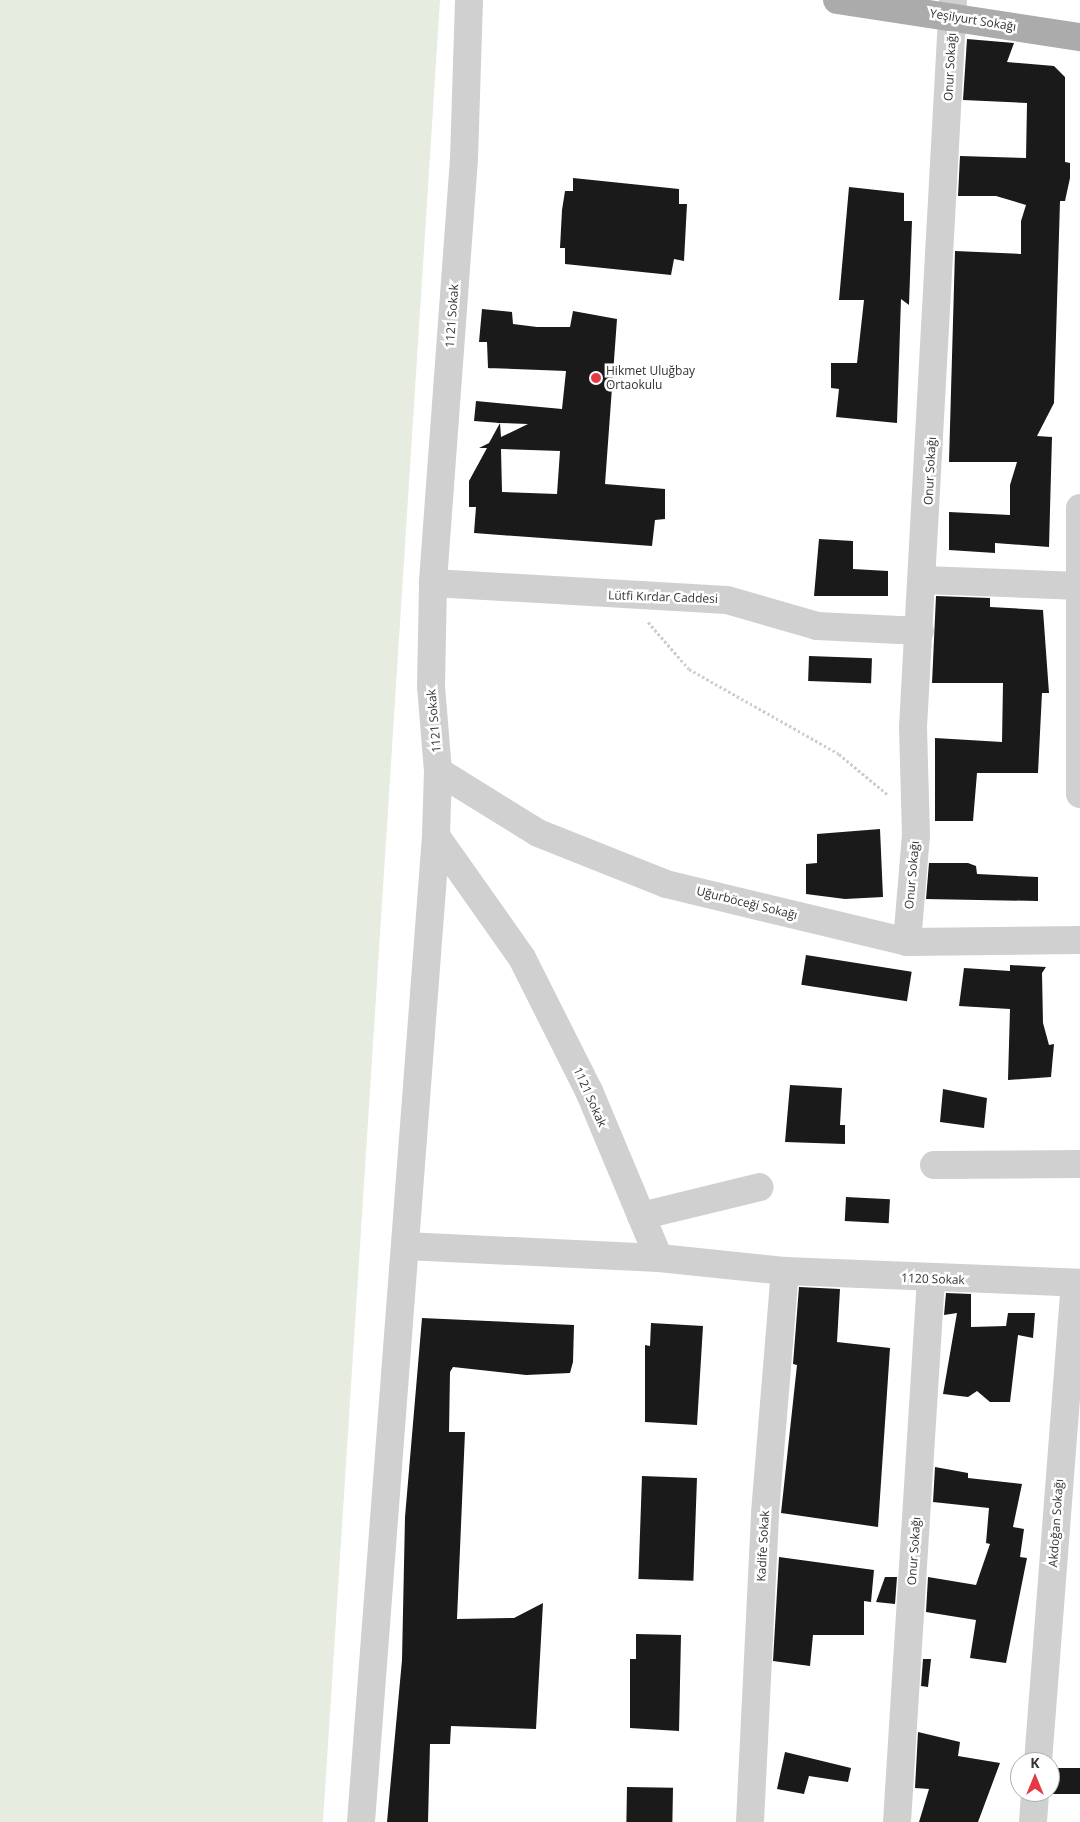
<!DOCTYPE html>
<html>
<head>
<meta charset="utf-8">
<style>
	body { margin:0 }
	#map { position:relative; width:1080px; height:1822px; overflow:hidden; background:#fff; font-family:"Open Sans",sans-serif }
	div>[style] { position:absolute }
	.green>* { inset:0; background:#e6ecdf }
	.building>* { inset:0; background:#1a1a1a; transform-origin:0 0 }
	.path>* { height:3px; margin-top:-1.5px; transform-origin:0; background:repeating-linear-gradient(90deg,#cdcdcd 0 2.5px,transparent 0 5px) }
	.minor>* { height:28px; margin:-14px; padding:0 14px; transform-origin:14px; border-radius:14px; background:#d0d0d0 }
	.major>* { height:28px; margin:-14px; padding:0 14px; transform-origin:14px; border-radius:14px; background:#ababab }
	.dots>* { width:14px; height:14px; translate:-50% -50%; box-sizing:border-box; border:2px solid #fff; border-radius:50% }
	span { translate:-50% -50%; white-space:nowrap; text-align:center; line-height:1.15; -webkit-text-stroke:5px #fff; paint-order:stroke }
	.street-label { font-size:12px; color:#333 }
	.poi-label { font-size:12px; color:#333 }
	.left { translate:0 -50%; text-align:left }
	.north { position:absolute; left:1010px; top:1752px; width:50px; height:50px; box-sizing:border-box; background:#fff; border:1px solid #adadad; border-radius:50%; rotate:0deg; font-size:14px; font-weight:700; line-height:20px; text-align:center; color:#333 }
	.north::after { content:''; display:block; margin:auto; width:18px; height:22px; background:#e63946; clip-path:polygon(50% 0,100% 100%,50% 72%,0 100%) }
</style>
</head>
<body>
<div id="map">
	<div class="green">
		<i style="clip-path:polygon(0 0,440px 0,323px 1822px,0 1822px)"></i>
	</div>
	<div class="building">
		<i style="clip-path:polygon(967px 39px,1014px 43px,1007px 62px,1054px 66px,1065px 77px,1065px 162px,1070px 163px,1070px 178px,1065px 201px,1060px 201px,1054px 403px,1037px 436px,1052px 437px,1049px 547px,995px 543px,995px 553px,949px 550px,949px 512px,1010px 515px,1010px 485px,1017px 462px,949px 462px,955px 251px,1021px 254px,1021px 221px,1026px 205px,996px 196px,958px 196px,960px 156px,1026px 158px,1027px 103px,963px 100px)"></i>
		<i style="clip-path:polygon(573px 178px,679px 189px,679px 204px,687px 204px,684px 261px,674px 259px,671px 275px,565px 264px,565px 248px,560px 248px,562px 210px,565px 191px,573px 191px)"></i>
		<i style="clip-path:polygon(849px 187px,904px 193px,904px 221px,912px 221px,909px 305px,901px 299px,897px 423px,836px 417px,839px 389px,831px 388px,831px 363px,857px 363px,864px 300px,839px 300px)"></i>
		<i style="clip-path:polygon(evenodd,482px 309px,512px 312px,513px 324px,537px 327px,570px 327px,573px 311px,617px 319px,605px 484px,665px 489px,665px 519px,655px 520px,652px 546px,474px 533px,476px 507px,469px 507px,469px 481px,487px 448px,479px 448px,489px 443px,500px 423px,474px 421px,476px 401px,562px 409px,566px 371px,488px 368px,487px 342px,479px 342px,482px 309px,500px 423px,528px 424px,501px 437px,500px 423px,482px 309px,501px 449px,560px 451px,557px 494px,502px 492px,501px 449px)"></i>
		<i style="clip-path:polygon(819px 539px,853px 541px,853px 569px,888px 571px,888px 596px,814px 596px)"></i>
		<i style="clip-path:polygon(936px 596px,990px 598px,990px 607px,1043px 610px,1049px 693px,1042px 693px,1038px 773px,977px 773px,973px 821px,935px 821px,935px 738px,1002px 742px,1003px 683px,932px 683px)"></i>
		<i style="left:809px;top:656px;width:63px;height:25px;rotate:2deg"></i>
		<i style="clip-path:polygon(880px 829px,883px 897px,845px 899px,806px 894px,806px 864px,817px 863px,817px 834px)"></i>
		<i style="clip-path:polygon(929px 863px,968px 863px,976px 866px,977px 874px,1038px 877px,1038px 901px,926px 899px)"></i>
		<i style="left:806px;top:955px;width:107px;height:30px;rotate:9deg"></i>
		<i style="clip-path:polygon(1010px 965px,1046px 967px,1042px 973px,1043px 1023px,1049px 1045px,1054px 1044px,1051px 1077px,1008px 1080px,1010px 1009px,959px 1006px,964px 968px,1010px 971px)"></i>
		<i style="clip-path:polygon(790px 1085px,842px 1088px,840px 1125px,845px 1125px,845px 1144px,785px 1142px)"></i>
		<i style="clip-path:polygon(943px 1089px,987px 1098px,984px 1128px,940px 1122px)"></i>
		<i style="left:846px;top:1197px;width:44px;height:24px;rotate:3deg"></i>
		<i style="clip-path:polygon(799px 1287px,840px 1289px,837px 1342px,890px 1348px,878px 1527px,781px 1513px,797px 1365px,793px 1364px)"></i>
		<i style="clip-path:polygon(946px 1293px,971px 1294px,971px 1327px,1006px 1326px,1008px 1313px,1035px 1313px,1033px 1338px,1018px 1335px,1010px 1402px,990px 1402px,977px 1391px,968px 1397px,943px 1394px,957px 1313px,944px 1315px)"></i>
		<i style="clip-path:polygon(422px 1318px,574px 1325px,573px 1362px,570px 1373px,526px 1375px,453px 1367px,450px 1372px,449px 1432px,465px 1432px,457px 1619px,514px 1618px,543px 1603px,536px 1729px,451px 1726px,450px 1744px,430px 1744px,428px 1822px,387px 1822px,402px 1660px,405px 1517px)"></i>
		<i style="clip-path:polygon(651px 1323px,703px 1326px,697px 1425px,645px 1422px,645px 1345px,650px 1346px)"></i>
		<i style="clip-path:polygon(935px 1467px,968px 1473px,968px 1478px,1022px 1484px,1013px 1527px,1024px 1529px,1020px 1557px,1027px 1558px,1006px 1663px,970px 1658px,976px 1620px,926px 1612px,928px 1577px,976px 1585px,990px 1544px,986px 1543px,989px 1508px,933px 1502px)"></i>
		<i style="left:642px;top:1476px;width:55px;height:103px;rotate:2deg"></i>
		<i style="clip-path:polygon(779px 1557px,874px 1570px,871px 1602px,864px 1601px,864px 1635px,813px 1635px,810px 1666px,773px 1661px)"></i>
		<i style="clip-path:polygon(885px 1577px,897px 1577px,895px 1604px,876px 1602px)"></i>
		<i style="clip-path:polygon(636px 1634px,681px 1635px,679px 1731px,630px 1728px,630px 1659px,636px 1659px)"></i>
		<i style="clip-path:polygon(923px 1659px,931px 1659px,928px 1687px,921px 1686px)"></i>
		<i style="clip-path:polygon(918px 1732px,960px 1742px,958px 1756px,1000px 1763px,978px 1822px,919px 1822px,929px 1789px,915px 1788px)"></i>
		<i style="clip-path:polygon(785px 1752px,851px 1768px,848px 1782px,809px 1776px,804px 1794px,777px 1789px)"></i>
		<i style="left:1052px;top:1768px;width:28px;height:26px"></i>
		<i style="left:627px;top:1787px;width:46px;height:35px;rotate:1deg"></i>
	</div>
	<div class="path">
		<i style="left:648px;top:622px;width:62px;rotate:48.9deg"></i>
		<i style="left:689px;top:669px;width:172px;rotate:29.5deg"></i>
		<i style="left:839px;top:754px;width:64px;rotate:39.9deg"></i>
	</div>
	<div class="minor">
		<i style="left:469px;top:0;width:159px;rotate:91.8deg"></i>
		<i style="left:464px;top:159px;width:425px;rotate:94.2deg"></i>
		<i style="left:433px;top:583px;width:103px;rotate:91.1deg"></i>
		<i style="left:431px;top:686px;width:85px;rotate:85.3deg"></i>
		<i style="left:438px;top:771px;width:65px;rotate:91.8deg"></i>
		<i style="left:436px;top:836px;width:149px;rotate:54.8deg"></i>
		<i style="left:522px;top:958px;width:149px;rotate:63.3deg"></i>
		<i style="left:589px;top:1091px;width:181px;rotate:67.3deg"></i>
		<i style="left:659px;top:1258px;width:127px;rotate:5.9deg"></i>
		<i style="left:785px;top:1271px;width:295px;rotate:2.3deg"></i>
		<i style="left:1080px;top:508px;width:286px;rotate:90deg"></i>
		<i style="left:924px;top:580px;width:156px;rotate:2.2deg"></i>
		<i style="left:433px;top:583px;width:294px;rotate:3.3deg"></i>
		<i style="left:727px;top:600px;width:94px;rotate:16.1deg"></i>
		<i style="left:817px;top:626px;width:103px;rotate:2.8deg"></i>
		<i style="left:438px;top:771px;width:118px;rotate:31.8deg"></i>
		<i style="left:538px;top:833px;width:138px;rotate:21.7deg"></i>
		<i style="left:666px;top:884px;width:248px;rotate:13.5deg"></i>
		<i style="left:907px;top:942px;width:173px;rotate:-0.7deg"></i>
		<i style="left:907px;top:942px;width:107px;rotate:-85.2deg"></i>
		<i style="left:916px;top:835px;width:108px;rotate:-91.6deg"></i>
		<i style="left:913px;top:727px;width:728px;rotate:-86.85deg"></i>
		<i style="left:934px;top:1165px;width:146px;rotate:-0.4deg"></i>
		<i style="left:641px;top:1216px;width:122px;rotate:-13.7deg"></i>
		<i style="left:405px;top:1246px;width:254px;rotate:2.7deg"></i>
		<i style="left:1038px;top:1762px;width:480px;rotate:-85.6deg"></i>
		<i style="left:361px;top:1822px;width:989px;rotate:-85.65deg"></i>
		<i style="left:750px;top:1822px;width:309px;rotate:-87.2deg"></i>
		<i style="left:765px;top:1513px;width:243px;rotate:-85.3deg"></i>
		<i style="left:897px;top:1822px;width:544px;rotate:-86.42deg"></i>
		<i style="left:1033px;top:1822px;width:30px;rotate:-86deg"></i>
	</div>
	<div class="major">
		<i style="left:837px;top:0;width:246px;rotate:8.7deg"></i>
	</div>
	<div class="dots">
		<i style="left:596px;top:378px;background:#e63946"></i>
	</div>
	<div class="street-label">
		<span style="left:973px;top:20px;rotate:9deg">Yeşilyurt Sokağı</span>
		<span style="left:950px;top:67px;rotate:-87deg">Onur Sokağı</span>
		<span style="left:452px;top:316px;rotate:-86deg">1121 Sokak</span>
		<span style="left:930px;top:471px;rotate:-87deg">Onur Sokağı</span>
		<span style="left:663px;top:597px;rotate:2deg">Lütfi Kırdar Caddesi</span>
		<span style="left:434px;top:721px;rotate:-95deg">1121 Sokak</span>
		<span style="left:912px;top:875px;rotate:-85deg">Onur Sokağı</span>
		<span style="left:747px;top:903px;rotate:14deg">Uğurböceği Sokağı</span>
		<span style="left:590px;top:1097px;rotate:66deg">1121 Sokak</span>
		<span style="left:933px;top:1279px;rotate:2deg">1120 Sokak</span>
		<span style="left:1056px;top:1523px;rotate:-86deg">Akdoğan Sokağı</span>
		<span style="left:763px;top:1546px;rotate:-87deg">Kadife Sokak</span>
		<span style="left:914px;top:1551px;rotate:-86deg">Onur Sokağı</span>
	</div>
	<div class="poi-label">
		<span class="left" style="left:606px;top:378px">Hikmet Uluğbay<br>Ortaokulu</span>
	</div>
	<div class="north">K</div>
</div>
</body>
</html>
